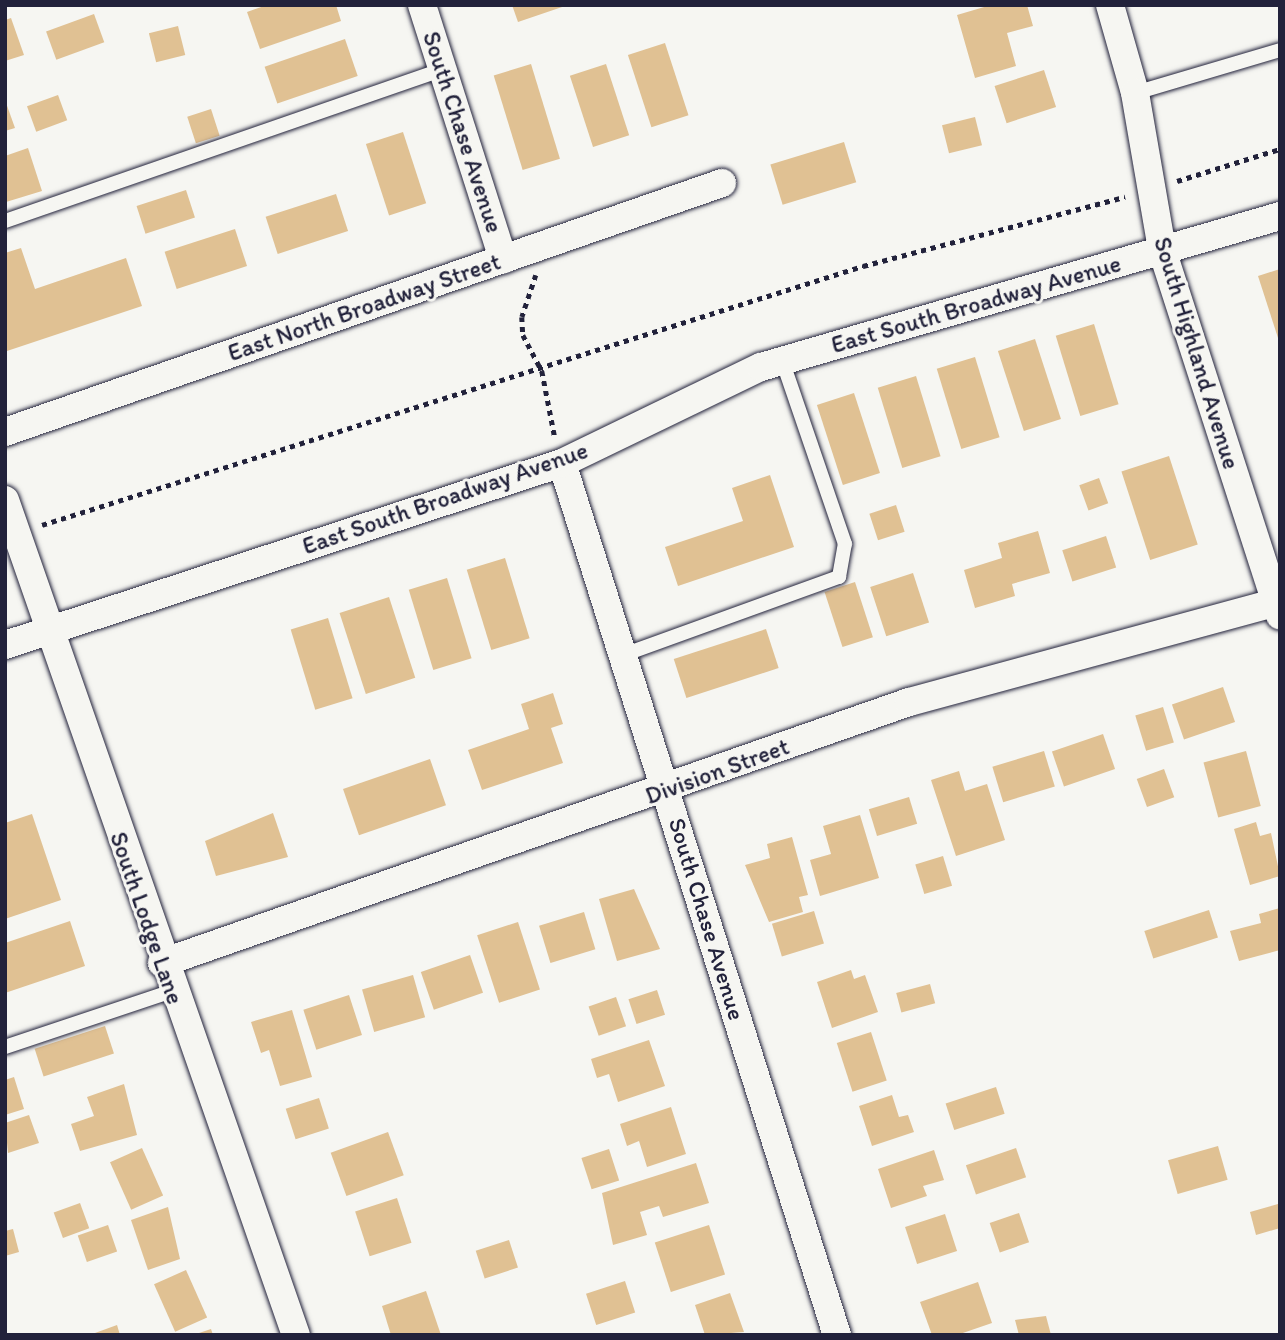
<!DOCTYPE html>
<html>
<head>
<meta charset="utf-8">
<style>
	body { margin:0 }
	#map { position:relative; width:1285px; height:1340px; overflow:hidden; background:#f6f6f2; font-family:Itim,sans-serif }
	div>[style] { position:absolute }
	.building>* { inset:0; background:#e0c193; transform-origin:0 0 }
	.path>* { height:4.5px; margin-top:-2.25px; transform-origin:0; background:repeating-linear-gradient(90deg,#22223b 0 5px,transparent 0 10px) }
	.roads { filter:drop-shadow(0 0 2px #22223b) drop-shadow(0 0 2px #22223b) }
	.lane>* { height:14px; margin:-7px; padding:0 7px; transform-origin:7px; border-radius:7px; background:#f6f6f2 }
	.street>* { height:28px; margin:-14px; padding:0 14px; transform-origin:14px; border-radius:14px; background:#f6f6f2 }
	span { translate:-50% -50%; white-space:nowrap; text-align:center; line-height:1.15; -webkit-text-stroke:6px #f6f6f2; paint-order:stroke }
	.street-label { font-size:24px; color:#22223b }
	.frame { position:absolute; inset:0; border:7px solid #22223b; pointer-events:none }
</style>
</head>
<body>
<div id="map">
	<div class="building">
		<i style="clip-path:polygon(267px 5px,336px 5px,341px 21px,260px 49px,247px 12px)"></i>
		<i style="clip-path:polygon(512px 5px,565px 5px,565px 6px,518px 22px)"></i>
		<i style="clip-path:polygon(991px 5px,1027px 5px,1033px 26px,1007px 33px,1016px 66px,975px 78px,957px 15px)"></i>
		<i style="left:94px;top:14px;width:30px;height:51px;rotate:70deg"></i>
		<i style="clip-path:polygon(11px 18px,24px 55px,5px 61px,5px 20px)"></i>
		<i style="left:178px;top:26px;width:30px;height:30px;rotate:76deg"></i>
		<i style="left:345px;top:39px;width:39px;height:85px;rotate:71deg"></i>
		<i style="left:665px;top:43px;width:76px;height:39px;rotate:72deg"></i>
		<i style="left:531px;top:64px;width:99px;height:39px;rotate:73deg"></i>
		<i style="left:606px;top:64px;width:75px;height:38px;rotate:72deg"></i>
		<i style="left:1044px;top:70px;width:39px;height:52px;rotate:72deg"></i>
		<i style="left:58px;top:95px;width:27px;height:33px;rotate:70deg"></i>
		<i style="clip-path:polygon(5px 100px,15px 128px,5px 131px)"></i>
		<i style="left:211px;top:109px;width:28px;height:25px;rotate:72deg"></i>
		<i style="left:975px;top:117px;width:29px;height:34px;rotate:76deg"></i>
		<i style="left:403px;top:132px;width:75px;height:39px;rotate:72deg"></i>
		<i style="left:844px;top:142px;width:42px;height:77px;rotate:73deg"></i>
		<i style="clip-path:polygon(28px 148px,42px 191px,6px 202px,5px 156px)"></i>
		<i style="left:186px;top:190px;width:29px;height:52px;rotate:72deg"></i>
		<i style="left:336px;top:194px;width:39px;height:74px;rotate:72deg"></i>
		<i style="left:235px;top:229px;width:39px;height:74px;rotate:72deg"></i>
		<i style="clip-path:polygon(21px 248px,35px 289px,126px 258px,142px 306px,7px 351px,5px 253px)"></i>
		<i style="clip-path:polygon(1280px 269px,1280px 341px,1279px 341px,1258px 276px)"></i>
		<i style="left:1094px;top:324px;width:84px;height:40px;rotate:73deg"></i>
		<i style="left:1035px;top:339px;width:84px;height:39px;rotate:72deg"></i>
		<i style="left:975px;top:357px;width:84px;height:40px;rotate:73deg"></i>
		<i style="left:916px;top:376px;width:84px;height:40px;rotate:73deg"></i>
		<i style="left:854px;top:393px;width:84px;height:39px;rotate:72deg"></i>
		<i style="left:1169px;top:456px;width:93px;height:50px;rotate:72deg"></i>
		<i style="clip-path:polygon(770px 475px,794px 547px,678px 586px,665px 547px,743px 521px,732px 488px)"></i>
		<i style="left:1099px;top:478px;width:27px;height:21px;rotate:70deg"></i>
		<i style="left:896px;top:505px;width:28px;height:28px;rotate:72deg"></i>
		<i style="clip-path:polygon(1038px 531px,1050px 573px,1012px 584px,1015px 596px,975px 608px,964px 570px,1002px 558px,998px 543px)"></i>
		<i style="left:1106px;top:536px;width:33px;height:46px;rotate:72deg"></i>
		<i style="left:505px;top:558px;width:84px;height:40px;rotate:73deg"></i>
		<i style="left:913px;top:573px;width:52px;height:45px;rotate:72deg"></i>
		<i style="left:447px;top:578px;width:84px;height:40px;rotate:73deg"></i>
		<i style="left:855px;top:582px;width:58px;height:32px;rotate:72deg"></i>
		<i style="left:389px;top:597px;width:85px;height:52px;rotate:72deg"></i>
		<i style="left:328px;top:618px;width:84px;height:39px;rotate:73deg"></i>
		<i style="left:766px;top:629px;width:41px;height:97px;rotate:72deg"></i>
		<i style="left:1223px;top:687px;width:37px;height:54px;rotate:71deg"></i>
		<i style="clip-path:polygon(553px 693px,563px 724px,551px 728px,563px 763px,482px 790px,468px 750px,529px 729px,521px 704px)"></i>
		<i style="left:1163px;top:707px;width:37px;height:29px;rotate:73deg"></i>
		<i style="left:1103px;top:734px;width:37px;height:54px;rotate:71deg"></i>
		<i style="left:1044px;top:751px;width:37px;height:54px;rotate:73deg"></i>
		<i style="left:1246px;top:751px;width:57px;height:44px;rotate:75deg"></i>
		<i style="left:430px;top:759px;width:49px;height:92px;rotate:71deg"></i>
		<i style="left:1164px;top:769px;width:30px;height:29px;rotate:70deg"></i>
		<i style="clip-path:polygon(959px 771px,965px 791px,987px 784px,1005px 840px,956px 856px,931px 780px)"></i>
		<i style="left:909px;top:797px;width:28px;height:42px;rotate:73deg"></i>
		<i style="clip-path:polygon(273px 813px,288px 857px,216px 876px,205px 841px)"></i>
		<i style="clip-path:polygon(32px 814px,61px 900px,5px 919px,5px 823px)"></i>
		<i style="clip-path:polygon(860px 815px,879px 878px,820px 896px,810px 860px,831px 854px,823px 826px)"></i>
		<i style="clip-path:polygon(1256px 822px,1260px 836px,1271px 833px,1280px 876px,1250px 885px,1234px 829px)"></i>
		<i style="clip-path:polygon(792px 837px,808px 895px,799px 897px,803px 912px,769px 922px,745px 865px,770px 858px,767px 844px)"></i>
		<i style="left:943px;top:856px;width:31px;height:29px;rotate:73deg"></i>
		<i style="clip-path:polygon(634px 889px,660px 949px,617px 961px,599px 899px)"></i>
		<i style="clip-path:polygon(1280px 908px,1280px 950px,1239px 961px,1230px 931px,1261px 923px,1259px 914px)"></i>
		<i style="left:1209px;top:910px;width:29px;height:68px;rotate:72deg"></i>
		<i style="left:814px;top:911px;width:34px;height:44px;rotate:73deg"></i>
		<i style="left:584px;top:912px;width:39px;height:47px;rotate:73deg"></i>
		<i style="clip-path:polygon(70px 921px,85px 966px,5px 993px,5px 943px)"></i>
		<i style="left:518px;top:922px;width:71px;height:43px;rotate:72deg"></i>
		<i style="left:470px;top:955px;width:40px;height:52px;rotate:71deg"></i>
		<i style="clip-path:polygon(851px 970px,854px 979px,865px 975px,878px 1012px,832px 1028px,817px 982px)"></i>
		<i style="left:413px;top:975px;width:44px;height:53px;rotate:74deg"></i>
		<i style="left:930px;top:984px;width:20px;height:35px;rotate:75deg"></i>
		<i style="left:657px;top:990px;width:26px;height:30px;rotate:72deg"></i>
		<i style="left:349px;top:995px;width:42px;height:48px;rotate:72deg"></i>
		<i style="left:616px;top:997px;width:31px;height:29px;rotate:71deg"></i>
		<i style="clip-path:polygon(292px 1010px,312px 1077px,280px 1086px,269px 1050px,261px 1053px,251px 1022px)"></i>
		<i style="left:105px;top:1026px;width:29px;height:74px;rotate:72deg"></i>
		<i style="left:871px;top:1032px;width:51px;height:36px;rotate:72deg"></i>
		<i style="clip-path:polygon(649px 1040px,665px 1086px,618px 1102px,609px 1074px,597px 1078px,591px 1059px)"></i>
		<i style="clip-path:polygon(14px 1077px,24px 1109px,5px 1115px,5px 1080px)"></i>
		<i style="clip-path:polygon(124px 1084px,137px 1135px,80px 1151px,71px 1124px,94px 1116px,87px 1097px)"></i>
		<i style="left:996px;top:1087px;width:28px;height:53px;rotate:72deg"></i>
		<i style="clip-path:polygon(892px 1095px,899px 1117px,908px 1115px,914px 1132px,872px 1146px,859px 1106px)"></i>
		<i style="left:319px;top:1098px;width:32px;height:35px;rotate:72deg"></i>
		<i style="clip-path:polygon(671px 1107px,686px 1154px,647px 1167px,639px 1141px,627px 1146px,620px 1124px)"></i>
		<i style="clip-path:polygon(29px 1115px,39px 1143px,8px 1153px,5px 1123px)"></i>
		<i style="left:388px;top:1132px;width:46px;height:61px;rotate:70deg"></i>
		<i style="left:1218px;top:1146px;width:35px;height:52px;rotate:74deg"></i>
		<i style="left:142px;top:1148px;width:52px;height:35px;rotate:66deg"></i>
		<i style="left:1016px;top:1148px;width:31px;height:53px;rotate:71deg"></i>
		<i style="left:609px;top:1149px;width:33px;height:29px;rotate:72deg"></i>
		<i style="clip-path:polygon(934px 1150px,944px 1180px,923px 1186px,927px 1196px,891px 1208px,878px 1169px)"></i>
		<i style="clip-path:polygon(696px 1163px,709px 1203px,663px 1217px,659px 1206px,640px 1212px,647px 1235px,613px 1245px,602px 1193px)"></i>
		<i style="left:397px;top:1198px;width:47px;height:44px;rotate:72deg"></i>
		<i style="left:80px;top:1203px;width:27px;height:28px;rotate:70deg"></i>
		<i style="clip-path:polygon(1278px 1204px,1280px 1228px,1256px 1235px,1250px 1212px)"></i>
		<i style="clip-path:polygon(168px 1207px,180px 1259px,148px 1270px,131px 1220px)"></i>
		<i style="left:1019px;top:1213px;width:31px;height:31px;rotate:71deg"></i>
		<i style="left:945px;top:1214px;width:39px;height:42px;rotate:72deg"></i>
		<i style="left:108px;top:1225px;width:28px;height:32px;rotate:71deg"></i>
		<i style="left:709px;top:1225px;width:52px;height:57px;rotate:72deg"></i>
		<i style="clip-path:polygon(13px 1229px,19px 1252px,5px 1256px,5px 1231px)"></i>
		<i style="left:509px;top:1240px;width:29px;height:35px;rotate:72deg"></i>
		<i style="left:186px;top:1270px;width:52px;height:35px;rotate:66deg"></i>
		<i style="left:625px;top:1281px;width:33px;height:41px;rotate:72deg"></i>
		<i style="clip-path:polygon(978px 1282px,992px 1323px,957px 1335px,932px 1335px,920px 1302px)"></i>
		<i style="clip-path:polygon(426px 1291px,441px 1335px,391px 1335px,382px 1306px)"></i>
		<i style="clip-path:polygon(730px 1293px,744px 1332px,705px 1335px,695px 1305px)"></i>
		<i style="clip-path:polygon(1046px 1316px,1051px 1335px,1019px 1335px,1015px 1320px)"></i>
		<i style="clip-path:polygon(117px 1325px,120px 1335px,96px 1335px,95px 1333px)"></i>
		<i style="clip-path:polygon(211px 1329px,213px 1335px,196px 1335px,196px 1334px)"></i>
	</div>
	<div class="path">
		<i style="left:1177px;top:181px;width:108px;rotate:-17.3deg"></i>
		<i style="left:536px;top:275px;width:44px;rotate:108.4deg"></i>
		<i style="left:522px;top:317px;width:18px;rotate:87deg"></i>
		<i style="left:523px;top:335px;width:41px;rotate:62.2deg"></i>
		<i style="left:542px;top:371px;width:68px;rotate:79deg"></i>
		<i style="left:42px;top:525px;width:861px;rotate:-17.51deg"></i>
		<i style="left:863px;top:266px;width:271px;rotate:-14.8deg"></i>
	</div>
	<div class="roads">
		<div class="lane">
			<i style="left:1135px;top:93px;width:151px;rotate:-16.5deg"></i>
			<i style="left:5px;top:221px;width:464px;rotate:-19.1deg"></i>
			<i style="left:623px;top:655px;width:230px;rotate:-19.9deg"></i>
			<i style="left:839px;top:577px;width:34px;rotate:-80deg"></i>
			<i style="left:845px;top:544px;width:194px;rotate:-108.9deg"></i>
			<i style="left:5px;top:1047px;width:176px;rotate:-18.5deg"></i>
		</div>
		<div class="street">
			<i style="left:422px;top:5px;width:267px;rotate:72.3deg"></i>
			<i style="left:1110px;top:5px;width:91px;rotate:74.1deg"></i>
			<i style="left:1135px;top:93px;width:159px;rotate:80.2deg"></i>
			<i style="left:1162px;top:250px;width:384px;rotate:72.1deg"></i>
			<i style="left:5px;top:432px;width:759px;rotate:-19.15deg"></i>
			<i style="left:562px;top:463px;width:914px;rotate:72.5deg"></i>
			<i style="left:5px;top:500px;width:884px;rotate:70.79deg"></i>
			<i style="left:5px;top:645px;width:586px;rotate:-18.09deg"></i>
			<i style="left:562px;top:463px;width:221px;rotate:-25.8deg"></i>
			<i style="left:761px;top:367px;width:541px;rotate:-16.22deg"></i>
			<i style="left:162px;top:963px;width:791px;rotate:-19.26deg"></i>
			<i style="left:909px;top:702px;width:385px;rotate:-15.2deg"></i>
		</div>
	</div>
	<div class="street-label">
		<span style="left:463px;top:132px;rotate:72deg">South Chase Avenue</span>
		<span style="left:976px;top:304px;rotate:-16deg">East South Broadway Avenue</span>
		<span style="left:364px;top:307px;rotate:-19deg">East North Broadway Street</span>
		<span style="left:1197px;top:353px;rotate:73deg">South Highland Avenue</span>
		<span style="left:445px;top:498px;rotate:-19deg">East South Broadway Avenue</span>
		<span style="left:717px;top:771px;rotate:-20deg">Division Street</span>
		<span style="left:147px;top:918px;rotate:71deg">South Lodge Lane</span>
		<span style="left:707px;top:919px;rotate:73deg">South Chase Avenue</span>
	</div>
	<div class="frame"></div>
</div>
</body>
</html>
